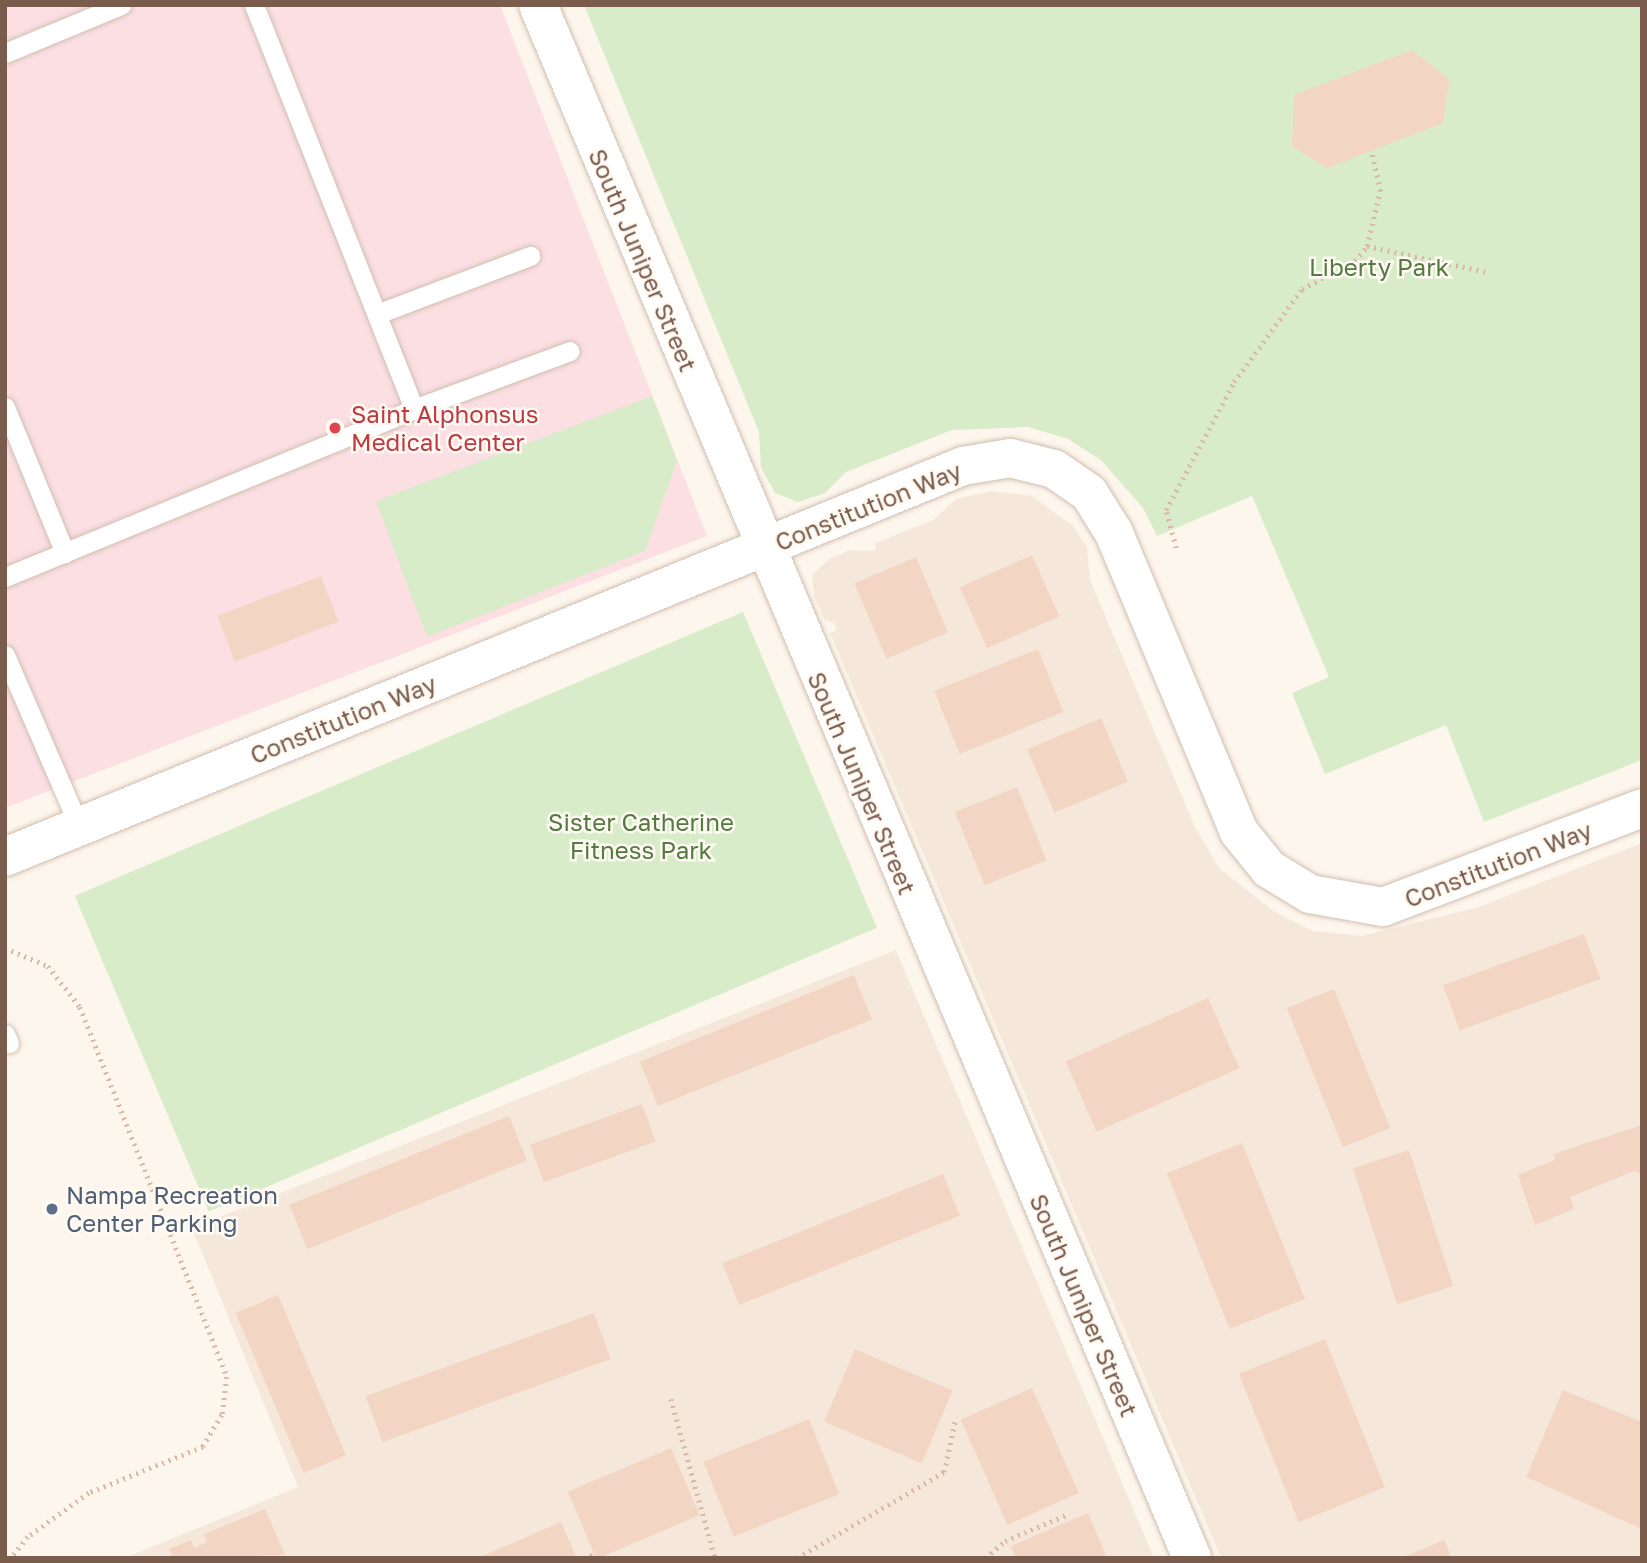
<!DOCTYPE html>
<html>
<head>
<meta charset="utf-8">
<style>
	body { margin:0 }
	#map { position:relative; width:1647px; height:1563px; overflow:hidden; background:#fdf6ec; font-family:"Golos Text",sans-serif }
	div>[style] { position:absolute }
	.residential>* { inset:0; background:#f5e8da }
	.medical>* { inset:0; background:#fbdfe3 }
	.green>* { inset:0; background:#d8ecc9; transform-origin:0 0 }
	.building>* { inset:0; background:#f3d5c3; transform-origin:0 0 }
	.path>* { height:4.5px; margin-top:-2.25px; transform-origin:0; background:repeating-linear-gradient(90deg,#d9b8a5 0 2px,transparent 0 7px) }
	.roads { filter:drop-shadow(0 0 2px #d1beb0) drop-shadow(0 0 2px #d1beb0) }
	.lane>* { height:19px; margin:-9.5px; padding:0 9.5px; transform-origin:9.5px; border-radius:9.5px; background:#fff }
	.street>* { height:38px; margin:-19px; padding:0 19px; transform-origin:19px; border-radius:19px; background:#fff }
	.dots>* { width:19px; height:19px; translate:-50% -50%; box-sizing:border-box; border:4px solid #fffaf3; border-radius:50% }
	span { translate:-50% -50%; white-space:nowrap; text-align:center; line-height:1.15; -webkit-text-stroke:5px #fffaf3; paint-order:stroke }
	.street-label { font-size:24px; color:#7a5c4d }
	.park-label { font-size:24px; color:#537a41 }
	.health-label { font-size:24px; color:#be3a42 }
	.left { translate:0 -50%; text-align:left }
	.service-label { font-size:24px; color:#4e5e75 }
	.frame { position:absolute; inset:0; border:7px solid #7a5c4d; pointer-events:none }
</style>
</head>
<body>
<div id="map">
	<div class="residential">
		<i style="clip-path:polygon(991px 491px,1032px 496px,1073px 526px,1087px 547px,1090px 580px,1195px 827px,1220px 869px,1275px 912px,1313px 931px,1361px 936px,1479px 907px,1642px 843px,1642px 1558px,1221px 1558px,830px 633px,837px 630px,834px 623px,824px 619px,814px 596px,812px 575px,829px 559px,850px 550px,876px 551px,875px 543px,933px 520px,956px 499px)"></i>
		<i style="clip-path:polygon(896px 950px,1154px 1558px,125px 1558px,298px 1487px,192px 1228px)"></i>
	</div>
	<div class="medical">
		<i style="clip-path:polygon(5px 5px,500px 5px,707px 536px,5px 808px)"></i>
	</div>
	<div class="green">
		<i style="clip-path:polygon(584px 5px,1642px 5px,1642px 760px,1484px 822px,1446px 725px,1325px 774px,1292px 693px,1329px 677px,1252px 496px,1157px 536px,1143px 508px,1101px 460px,1068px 439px,1028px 427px,952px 430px,846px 472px,825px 493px,798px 502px,775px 493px,761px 468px,759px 432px)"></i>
		<i style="clip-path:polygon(652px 396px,677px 460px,645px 551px,427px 637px,376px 501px)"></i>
		<i style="left:743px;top:612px;width:343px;height:726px;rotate:67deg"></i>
	</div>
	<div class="building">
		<i style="clip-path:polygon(1412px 50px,1449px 79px,1443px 123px,1327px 168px,1292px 146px,1294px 95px)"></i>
		<i style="left:1032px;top:555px;width:67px;height:79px;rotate:66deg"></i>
		<i style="left:916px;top:557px;width:82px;height:67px;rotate:67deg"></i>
		<i style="left:321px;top:576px;width:49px;height:111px;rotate:69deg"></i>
		<i style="left:1038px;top:649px;width:68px;height:112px;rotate:68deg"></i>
		<i style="left:1101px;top:718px;width:69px;height:80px;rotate:67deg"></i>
		<i style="left:1017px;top:787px;width:79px;height:67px;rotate:68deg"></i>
		<i style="left:1584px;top:934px;width:48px;height:150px;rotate:70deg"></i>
		<i style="left:854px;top:975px;width:48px;height:231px;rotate:68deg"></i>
		<i style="left:1334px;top:989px;width:150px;height:51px;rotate:68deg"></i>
		<i style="left:1208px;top:998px;width:77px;height:156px;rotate:66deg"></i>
		<i style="left:642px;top:1104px;width:40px;height:119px;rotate:70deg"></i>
		<i style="left:509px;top:1116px;width:48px;height:237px;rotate:68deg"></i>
		<i style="clip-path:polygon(1642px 1125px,1642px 1175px,1634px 1171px,1570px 1197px,1574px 1209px,1535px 1225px,1518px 1175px,1555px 1160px,1553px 1154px)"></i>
		<i style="left:1242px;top:1143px;width:168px;height:81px;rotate:68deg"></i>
		<i style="left:1409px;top:1150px;width:143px;height:59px;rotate:72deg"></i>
		<i style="left:943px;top:1174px;width:45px;height:238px;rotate:68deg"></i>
		<i style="left:278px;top:1295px;width:174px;height:46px;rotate:67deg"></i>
		<i style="left:594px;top:1313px;width:49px;height:243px;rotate:70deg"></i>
		<i style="left:1325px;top:1339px;width:160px;height:93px;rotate:68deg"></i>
		<i style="left:855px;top:1349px;width:106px;height:79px;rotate:23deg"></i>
		<i style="left:1032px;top:1388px;width:115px;height:78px;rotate:66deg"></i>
		<i style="clip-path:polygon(1563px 1390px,1642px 1422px,1642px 1529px,1526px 1477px)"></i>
		<i style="left:809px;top:1419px;width:81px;height:114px;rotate:68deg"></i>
		<i style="left:671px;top:1448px;width:73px;height:112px;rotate:67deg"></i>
		<i style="clip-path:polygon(265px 1509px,285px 1555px,165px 1558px,172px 1555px,169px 1549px,191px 1540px,194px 1548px,207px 1542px,204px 1534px)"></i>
		<i style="clip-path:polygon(1088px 1513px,1107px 1558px,1016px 1558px,1011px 1546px)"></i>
		<i style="clip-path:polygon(561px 1522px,577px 1558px,478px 1558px)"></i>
		<i style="clip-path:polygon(1444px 1540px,1452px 1558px,1401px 1558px)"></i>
	</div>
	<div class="path">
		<i style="left:1367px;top:246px;width:123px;rotate:12.2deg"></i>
		<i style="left:1176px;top:548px;width:39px;rotate:-105deg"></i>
		<i style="left:1166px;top:510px;width:145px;rotate:-62deg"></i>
		<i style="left:1234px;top:382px;width:115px;rotate:-53.8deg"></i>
		<i style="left:1302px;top:289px;width:60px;rotate:-27.8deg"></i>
		<i style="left:1355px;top:261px;width:19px;rotate:-51deg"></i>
		<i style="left:1367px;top:246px;width:57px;rotate:-76.7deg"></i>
		<i style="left:1380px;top:191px;width:39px;rotate:-102deg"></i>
		<i style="left:5px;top:948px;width:47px;rotate:22.7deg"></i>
		<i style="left:48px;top:966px;width:52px;rotate:52deg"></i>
		<i style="left:80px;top:1007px;width:398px;rotate:68.3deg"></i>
		<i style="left:227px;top:1377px;width:38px;rotate:97deg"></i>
		<i style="left:222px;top:1415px;width:37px;rotate:121deg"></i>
		<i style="left:203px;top:1447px;width:123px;rotate:158deg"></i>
		<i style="left:89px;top:1493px;width:75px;rotate:144.2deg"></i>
		<i style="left:28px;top:1537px;width:27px;rotate:129deg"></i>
		<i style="left:671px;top:1399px;width:165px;rotate:74.5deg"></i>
		<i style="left:590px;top:1554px;width:6px;rotate:45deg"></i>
		<i style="left:638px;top:1558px;width:39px"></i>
		<i style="left:797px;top:1558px;width:170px;rotate:-30.3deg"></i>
		<i style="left:944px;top:1472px;width:56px;rotate:-77.7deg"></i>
		<i style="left:985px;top:1558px;width:26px;rotate:-40deg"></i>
		<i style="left:1005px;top:1541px;width:66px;rotate:-23.1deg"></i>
	</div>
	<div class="roads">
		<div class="lane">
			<i style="left:5px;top:53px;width:126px;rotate:-22.5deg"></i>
			<i style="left:377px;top:314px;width:164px;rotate:-20.8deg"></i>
			<i style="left:5px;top:407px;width:158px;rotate:67.7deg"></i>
			<i style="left:414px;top:409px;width:166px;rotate:-20.4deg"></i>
			<i style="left:5px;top:577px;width:442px;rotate:-22.3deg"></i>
			<i style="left:414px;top:409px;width:435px;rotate:-111.6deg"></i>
			<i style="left:5px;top:655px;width:186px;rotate:66.6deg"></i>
			<i style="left:5px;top:1034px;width:10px;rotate:66deg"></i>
		</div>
		<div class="street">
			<i style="left:538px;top:5px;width:1685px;rotate:67.16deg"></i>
			<i style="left:5px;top:857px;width:1035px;rotate:-22.2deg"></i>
			<i style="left:963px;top:466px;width:48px;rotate:-9.7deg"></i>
			<i style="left:1010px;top:458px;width:45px;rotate:14deg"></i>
			<i style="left:1054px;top:469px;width:42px;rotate:34.4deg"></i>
			<i style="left:1089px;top:493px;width:47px;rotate:58deg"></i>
			<i style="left:1114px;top:533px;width:324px;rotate:67.3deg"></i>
			<i style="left:1239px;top:832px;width:48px;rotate:51deg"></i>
			<i style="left:1269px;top:869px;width:48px;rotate:31.4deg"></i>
			<i style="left:1310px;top:894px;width:74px;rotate:10.1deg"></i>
			<i style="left:1383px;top:907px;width:277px;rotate:-20.9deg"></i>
		</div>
	</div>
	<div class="dots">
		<i style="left:335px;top:428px;background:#e0444e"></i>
		<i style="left:52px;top:1209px;background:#5c6f8a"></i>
	</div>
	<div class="street-label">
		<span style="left:643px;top:260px;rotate:67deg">South Juniper Street</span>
		<span style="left:868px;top:506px;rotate:-22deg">Constitution Way</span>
		<span style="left:343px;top:719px;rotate:-22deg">Constitution Way</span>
		<span style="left:862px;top:783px;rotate:67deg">South Juniper Street</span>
		<span style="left:1498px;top:864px;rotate:-21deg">Constitution Way</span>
		<span style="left:1084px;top:1305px;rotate:67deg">South Juniper Street</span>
	</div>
	<div class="park-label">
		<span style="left:1379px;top:267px">Liberty Park</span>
		<span style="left:641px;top:836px">Sister Catherine<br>Fitness Park</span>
	</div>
	<div class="health-label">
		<span class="left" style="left:351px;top:428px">Saint Alphonsus<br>Medical Center</span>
	</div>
	<div class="service-label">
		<span class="left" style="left:66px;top:1209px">Nampa Recreation<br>Center Parking</span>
	</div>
	<div class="frame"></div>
</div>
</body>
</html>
